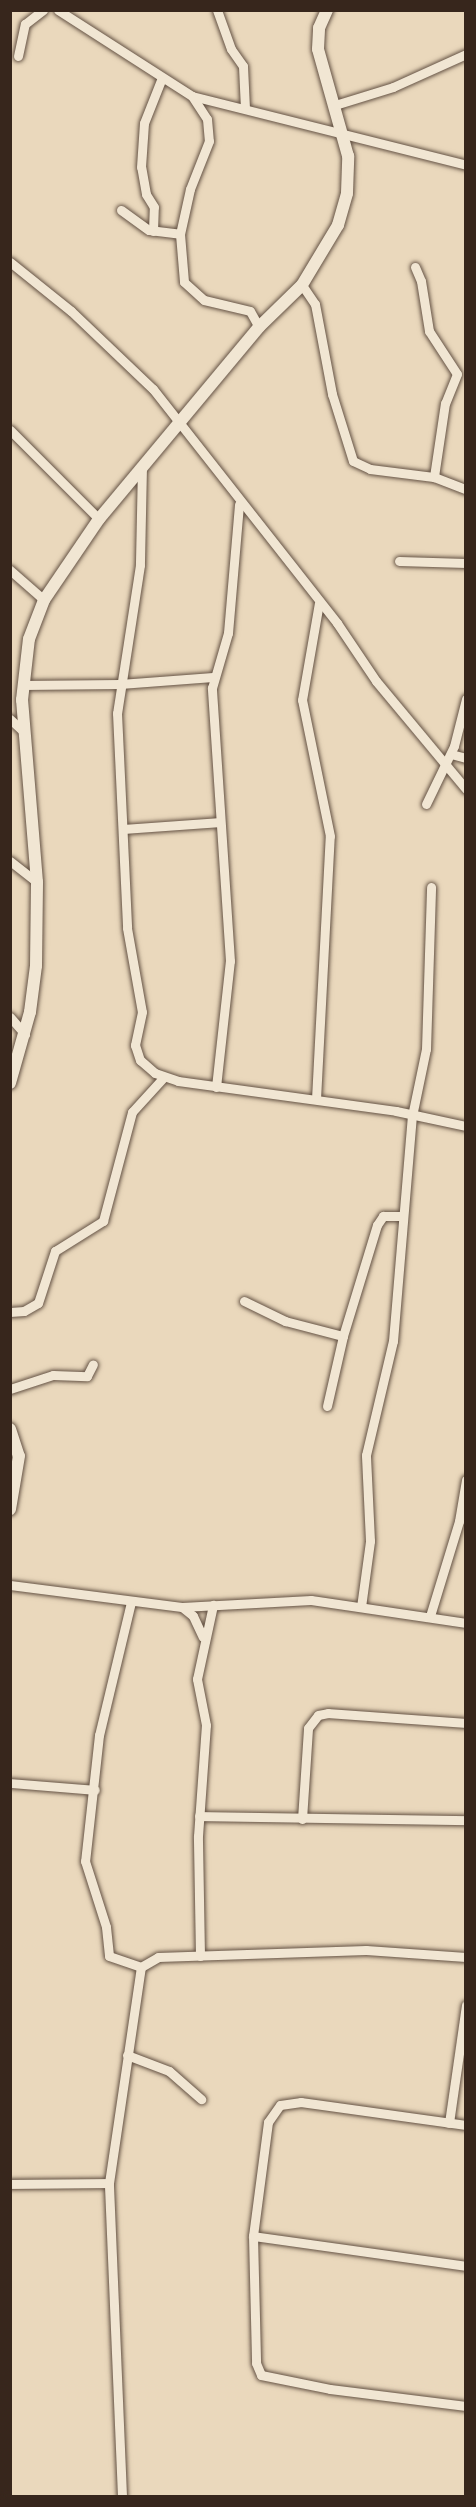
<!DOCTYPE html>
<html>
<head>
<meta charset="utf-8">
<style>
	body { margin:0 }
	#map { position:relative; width:476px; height:2507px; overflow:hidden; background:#ead8bc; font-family:"Gentium Book Plus",serif }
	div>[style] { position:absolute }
	.roads { filter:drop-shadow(0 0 2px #645244) drop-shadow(0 0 2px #645244) }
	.street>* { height:9px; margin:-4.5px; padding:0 4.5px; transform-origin:4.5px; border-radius:4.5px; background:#f1e6d3 }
	.secondary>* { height:12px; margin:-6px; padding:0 6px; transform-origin:6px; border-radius:6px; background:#f1e6d3 }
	span { translate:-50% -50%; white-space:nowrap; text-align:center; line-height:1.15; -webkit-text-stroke:4.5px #f1e6d3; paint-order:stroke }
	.frame { position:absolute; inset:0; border:12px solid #37261c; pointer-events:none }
</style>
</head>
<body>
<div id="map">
	<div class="roads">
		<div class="street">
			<i style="left:58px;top:10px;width:159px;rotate:32.7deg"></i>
			<i style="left:192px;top:96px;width:283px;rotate:14.1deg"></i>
			<i style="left:217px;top:10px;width:41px;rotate:70.3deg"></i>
			<i style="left:231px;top:49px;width:21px;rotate:55deg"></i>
			<i style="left:243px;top:66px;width:42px;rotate:87.3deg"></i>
			<i style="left:18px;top:56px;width:33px;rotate:-78deg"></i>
			<i style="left:25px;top:24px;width:23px;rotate:-38deg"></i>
			<i style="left:192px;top:96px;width:27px;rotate:57deg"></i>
			<i style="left:207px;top:119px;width:22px;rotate:85deg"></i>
			<i style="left:209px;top:141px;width:52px;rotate:111.6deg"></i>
			<i style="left:190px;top:189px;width:46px;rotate:102.5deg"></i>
			<i style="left:180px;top:234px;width:48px;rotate:85.2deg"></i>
			<i style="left:184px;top:282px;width:27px;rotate:42deg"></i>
			<i style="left:204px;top:300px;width:47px;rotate:13.4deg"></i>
			<i style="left:250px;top:311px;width:18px;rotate:61deg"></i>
			<i style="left:335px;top:105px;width:61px;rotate:-17.2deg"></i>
			<i style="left:393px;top:87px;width:80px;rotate:-24.3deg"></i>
			<i style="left:121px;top:210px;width:34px;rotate:36deg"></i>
			<i style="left:149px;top:230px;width:31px;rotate:7deg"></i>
			<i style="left:153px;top:231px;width:24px;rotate:-88deg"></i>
			<i style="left:154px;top:207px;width:15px;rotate:-122deg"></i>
			<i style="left:146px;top:194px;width:27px;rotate:-100deg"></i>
			<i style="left:141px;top:167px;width:44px;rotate:-86.1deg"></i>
			<i style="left:144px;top:123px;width:46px;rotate:-68.4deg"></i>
			<i style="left:10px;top:262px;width:78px;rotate:38.8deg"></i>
			<i style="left:71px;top:311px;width:113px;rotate:43.6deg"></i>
			<i style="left:153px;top:389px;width:298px;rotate:51.8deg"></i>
			<i style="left:337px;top:623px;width:70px;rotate:56.1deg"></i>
			<i style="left:376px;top:681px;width:141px;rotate:50.2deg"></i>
			<i style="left:415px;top:267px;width:15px;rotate:67deg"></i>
			<i style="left:421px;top:281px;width:51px;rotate:80.9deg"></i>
			<i style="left:429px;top:331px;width:51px;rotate:56.9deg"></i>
			<i style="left:457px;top:374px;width:31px;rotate:112deg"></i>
			<i style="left:445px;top:403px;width:75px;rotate:98.5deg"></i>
			<i style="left:302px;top:285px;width:23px;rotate:56deg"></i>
			<i style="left:315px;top:304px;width:92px;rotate:79.3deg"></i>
			<i style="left:332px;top:394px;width:70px;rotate:72.6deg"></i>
			<i style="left:353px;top:461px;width:19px;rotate:25deg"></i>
			<i style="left:370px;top:469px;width:64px;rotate:7.1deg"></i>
			<i style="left:434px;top:477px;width:34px;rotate:21deg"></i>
			<i style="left:10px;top:430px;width:126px;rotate:45deg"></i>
			<i style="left:142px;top:466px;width:99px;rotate:91.2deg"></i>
			<i style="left:140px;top:565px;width:150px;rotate:98.8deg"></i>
			<i style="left:117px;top:713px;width:215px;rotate:87.3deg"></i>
			<i style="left:127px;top:928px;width:85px;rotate:79.9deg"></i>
			<i style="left:142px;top:1012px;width:34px;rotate:102deg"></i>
			<i style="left:135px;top:1045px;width:16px;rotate:72deg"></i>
			<i style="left:140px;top:1060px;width:20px;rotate:41deg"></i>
			<i style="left:155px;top:1073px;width:24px;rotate:19deg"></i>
			<i style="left:178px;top:1081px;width:220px;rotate:7.8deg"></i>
			<i style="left:396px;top:1111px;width:72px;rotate:12.1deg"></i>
			<i style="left:399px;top:561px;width:67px;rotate:1.7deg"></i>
			<i style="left:10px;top:570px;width:45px;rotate:41.4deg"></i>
			<i style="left:22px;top:685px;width:98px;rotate:-0.6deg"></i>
			<i style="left:120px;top:684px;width:93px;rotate:-4.3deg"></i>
			<i style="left:10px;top:719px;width:18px;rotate:43deg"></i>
			<i style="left:451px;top:754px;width:16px;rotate:15deg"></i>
			<i style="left:426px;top:804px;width:64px;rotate:-64.2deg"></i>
			<i style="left:454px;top:746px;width:49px;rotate:-75.7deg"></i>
			<i style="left:124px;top:829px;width:96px;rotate:-4.2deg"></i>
			<i style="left:10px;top:861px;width:34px;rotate:38deg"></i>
			<i style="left:10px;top:1017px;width:23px;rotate:49deg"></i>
			<i style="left:216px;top:1087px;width:127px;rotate:-83.7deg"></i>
			<i style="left:230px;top:961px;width:274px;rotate:-93.8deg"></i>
			<i style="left:212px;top:688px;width:57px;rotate:-73.8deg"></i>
			<i style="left:228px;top:633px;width:129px;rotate:-85.1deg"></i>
			<i style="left:316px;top:1099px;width:263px;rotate:-87deg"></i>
			<i style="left:330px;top:836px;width:139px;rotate:-101.6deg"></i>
			<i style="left:302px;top:700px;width:98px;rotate:-80.1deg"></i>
			<i style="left:244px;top:1301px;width:46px;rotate:26deg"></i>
			<i style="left:285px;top:1321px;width:60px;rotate:14.5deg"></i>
			<i style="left:10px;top:1312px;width:14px;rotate:-4deg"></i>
			<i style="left:24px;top:1311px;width:16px;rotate:-30deg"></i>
			<i style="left:38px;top:1303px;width:55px;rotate:-71.9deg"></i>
			<i style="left:55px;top:1251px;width:57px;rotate:-32deg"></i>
			<i style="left:103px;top:1221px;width:113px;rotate:-75.1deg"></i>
			<i style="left:132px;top:1112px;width:47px;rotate:-47.6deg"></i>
			<i style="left:10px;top:1389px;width:45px;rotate:-18deg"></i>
			<i style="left:53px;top:1375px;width:34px;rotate:2deg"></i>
			<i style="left:87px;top:1376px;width:13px;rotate:-63deg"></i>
			<i style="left:327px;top:1406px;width:72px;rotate:-77.1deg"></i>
			<i style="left:343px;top:1336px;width:116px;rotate:-73deg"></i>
			<i style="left:377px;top:1225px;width:11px;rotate:-56deg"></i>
			<i style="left:383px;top:1216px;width:20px"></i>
			<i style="left:10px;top:1585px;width:173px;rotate:7.3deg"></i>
			<i style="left:182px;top:1607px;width:129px;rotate:-3.1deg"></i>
			<i style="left:311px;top:1600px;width:157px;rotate:8.4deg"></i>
			<i style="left:131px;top:1602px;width:137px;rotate:103.5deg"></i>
			<i style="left:99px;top:1735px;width:127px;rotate:96.3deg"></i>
			<i style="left:85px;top:1861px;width:69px;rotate:72.3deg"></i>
			<i style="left:106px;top:1927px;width:29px;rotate:84deg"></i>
			<i style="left:109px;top:1956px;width:34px;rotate:19deg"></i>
			<i style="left:182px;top:1607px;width:14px;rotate:39deg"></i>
			<i style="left:193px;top:1616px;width:23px;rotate:65deg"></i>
			<i style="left:361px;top:1607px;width:67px;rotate:-82.2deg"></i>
			<i style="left:370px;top:1541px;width:86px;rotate:-92.7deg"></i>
			<i style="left:366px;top:1455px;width:117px;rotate:-76.7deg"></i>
			<i style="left:393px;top:1341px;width:226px;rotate:-85.2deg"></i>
			<i style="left:412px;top:1116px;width:68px;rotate:-78.2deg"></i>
			<i style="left:426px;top:1049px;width:162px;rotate:-88.2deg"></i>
			<i style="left:430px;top:1616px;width:99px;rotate:-73deg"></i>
			<i style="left:459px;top:1521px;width:42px;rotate:-80.3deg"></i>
			<i style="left:10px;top:1783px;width:85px;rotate:4.7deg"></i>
			<i style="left:199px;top:1816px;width:267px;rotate:0.9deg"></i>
			<i style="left:302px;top:1819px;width:91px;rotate:-86.2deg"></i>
			<i style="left:308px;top:1728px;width:16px;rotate:-52deg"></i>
			<i style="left:318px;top:1715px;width:10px;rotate:-11deg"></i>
			<i style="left:328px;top:1713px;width:138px;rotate:4.1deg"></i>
			<i style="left:200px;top:1956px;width:120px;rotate:-91deg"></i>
			<i style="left:198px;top:1836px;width:111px;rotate:-85.9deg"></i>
			<i style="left:206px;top:1725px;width:47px;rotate:-101.1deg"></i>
			<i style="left:197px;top:1679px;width:76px;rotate:-77.8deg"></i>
			<i style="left:127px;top:2055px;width:45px;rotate:20.9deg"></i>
			<i style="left:169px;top:2071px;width:43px;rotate:41.2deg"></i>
			<i style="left:449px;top:2123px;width:119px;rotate:-81.8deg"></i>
			<i style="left:466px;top:2125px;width:167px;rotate:-172.1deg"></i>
			<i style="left:301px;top:2102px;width:21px;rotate:172deg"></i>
			<i style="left:280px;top:2105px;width:21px;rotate:125deg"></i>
			<i style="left:268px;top:2122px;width:115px;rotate:97.5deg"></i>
			<i style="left:253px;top:2236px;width:127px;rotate:88.6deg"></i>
			<i style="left:256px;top:2363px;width:13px;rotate:67deg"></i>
			<i style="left:261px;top:2375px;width:70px;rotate:11.5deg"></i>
			<i style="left:330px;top:2389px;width:137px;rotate:7.1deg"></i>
			<i style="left:10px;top:2184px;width:99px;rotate:-0.6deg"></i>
			<i style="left:253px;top:2236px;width:215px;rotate:8deg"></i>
			<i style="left:122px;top:2496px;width:313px;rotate:-92.4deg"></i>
			<i style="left:109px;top:2183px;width:218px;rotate:-81.6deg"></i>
			<i style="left:141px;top:1967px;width:20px;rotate:-30deg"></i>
			<i style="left:158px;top:1957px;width:208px;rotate:-1.9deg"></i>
			<i style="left:366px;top:1950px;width:100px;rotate:4deg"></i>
		</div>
		<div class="secondary">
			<i style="left:10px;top:1083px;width:74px;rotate:-74.3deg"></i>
			<i style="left:30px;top:1012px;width:46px;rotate:-82.6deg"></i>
			<i style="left:36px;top:966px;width:84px;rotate:-89.3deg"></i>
			<i style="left:37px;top:882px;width:183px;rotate:-94.7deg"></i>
			<i style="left:22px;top:700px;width:61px;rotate:-83.5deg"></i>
			<i style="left:29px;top:639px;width:42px;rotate:-69deg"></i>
			<i style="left:44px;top:600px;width:98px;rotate:-55.8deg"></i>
			<i style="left:99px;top:519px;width:250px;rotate:-50.2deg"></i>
			<i style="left:259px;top:327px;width:60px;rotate:-44.3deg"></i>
			<i style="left:302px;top:285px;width:70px;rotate:-59deg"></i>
			<i style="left:338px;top:225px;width:33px;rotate:-74deg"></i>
			<i style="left:347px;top:193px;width:37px;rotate:-88deg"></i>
			<i style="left:348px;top:156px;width:111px;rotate:-105.7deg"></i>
			<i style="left:318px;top:49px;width:21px;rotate:-87deg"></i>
			<i style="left:319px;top:28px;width:20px;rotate:-66deg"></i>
			<i style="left:10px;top:1429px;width:28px;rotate:72deg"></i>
			<i style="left:19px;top:1456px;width:54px;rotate:99.6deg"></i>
		</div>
	</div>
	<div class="frame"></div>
</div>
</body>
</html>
